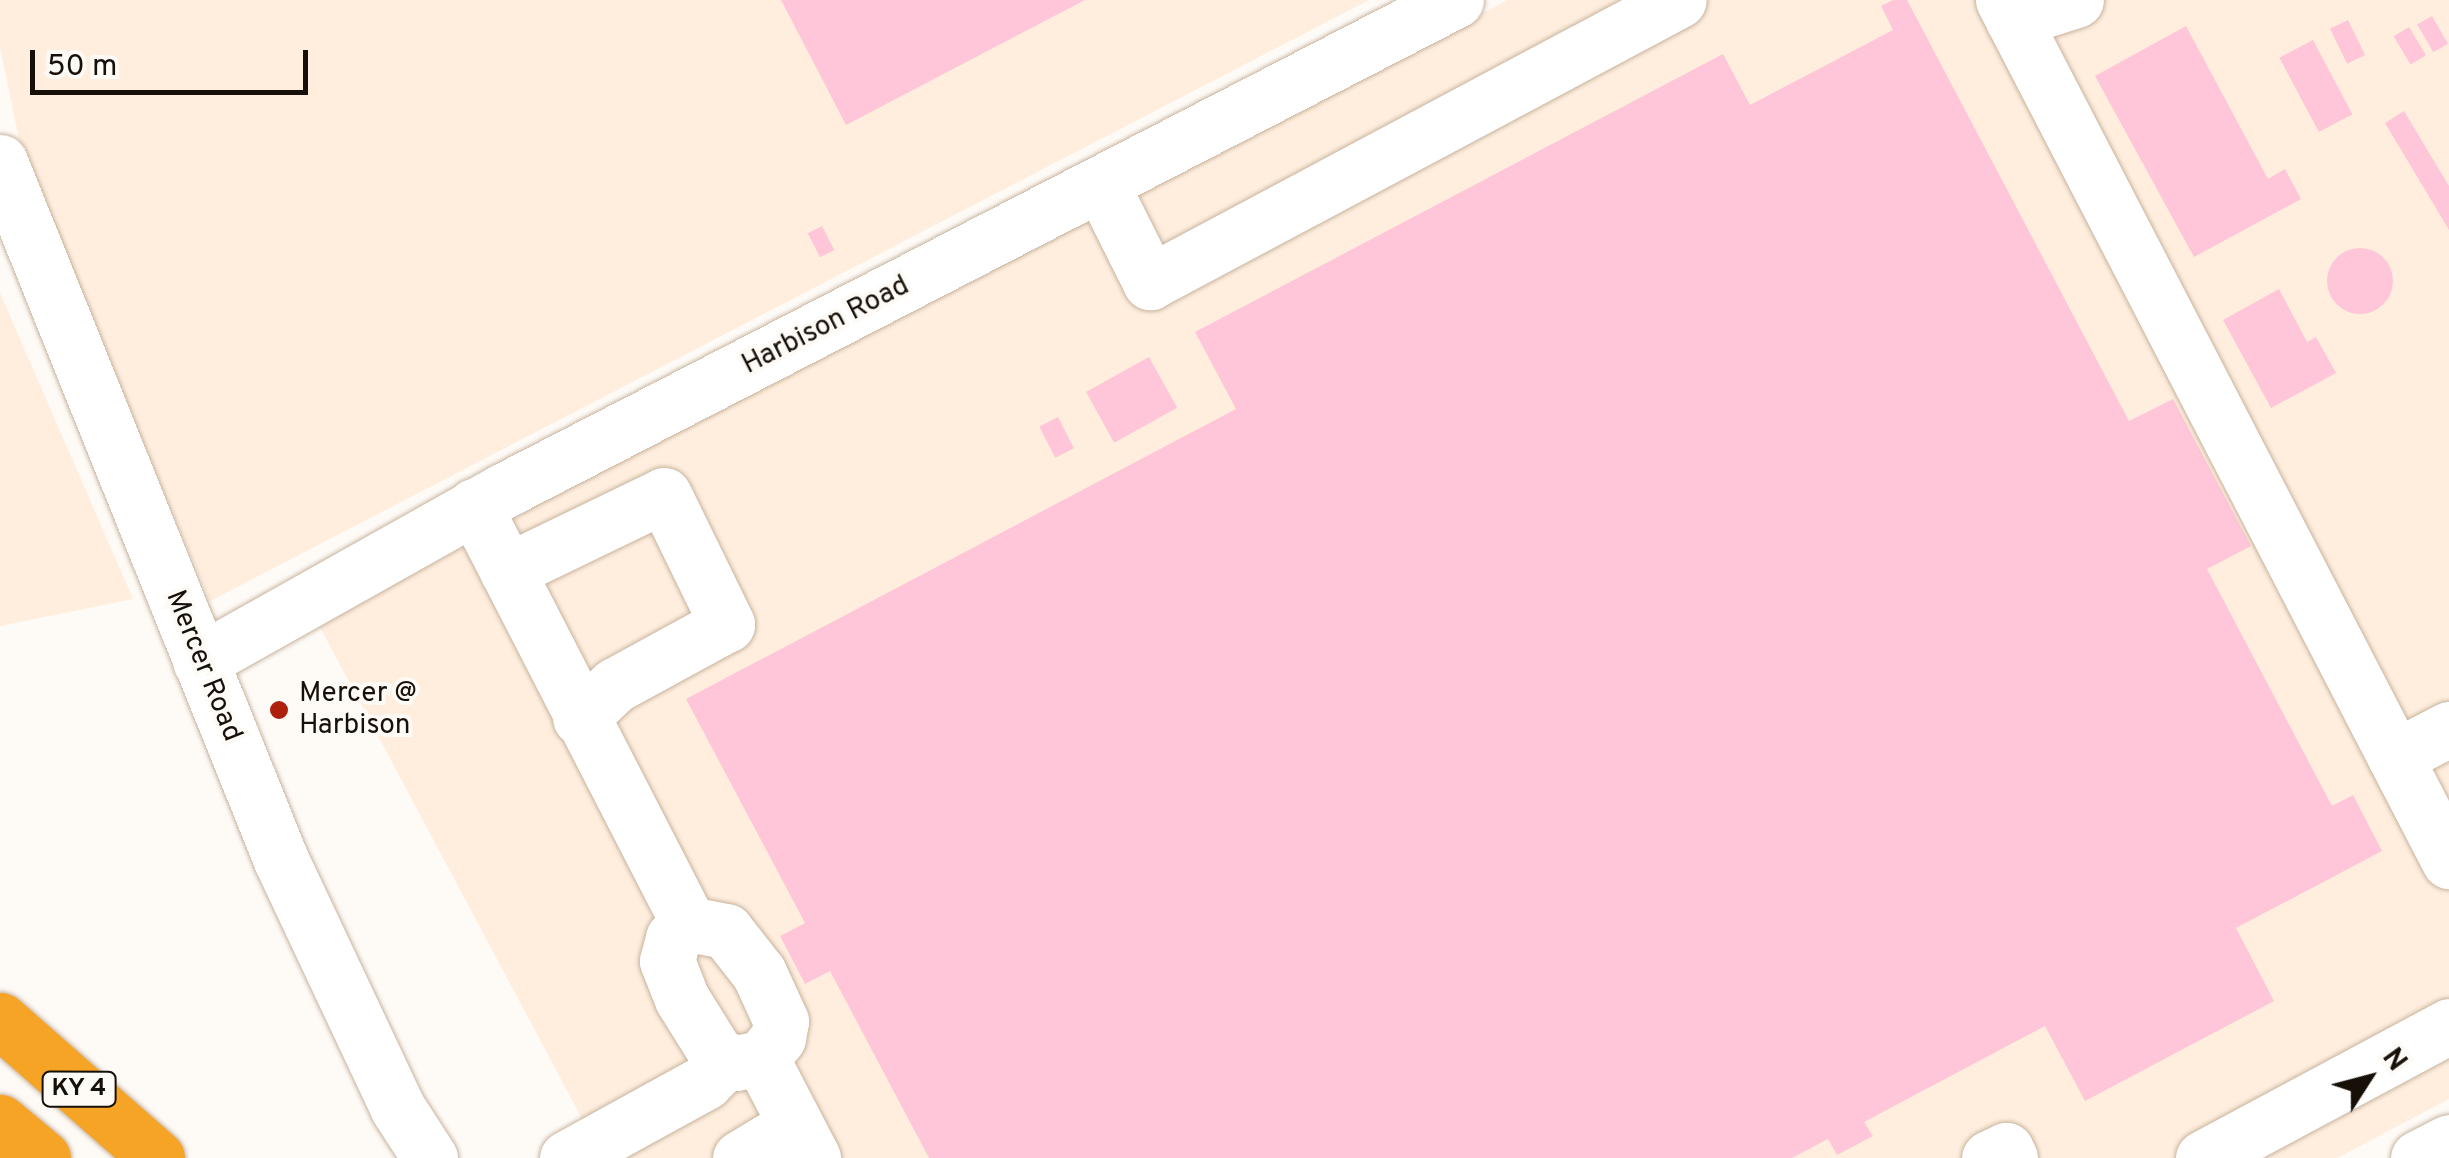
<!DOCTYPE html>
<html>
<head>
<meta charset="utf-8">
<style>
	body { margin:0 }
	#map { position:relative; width:2449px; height:1158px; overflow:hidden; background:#fefaf6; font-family:Overpass,sans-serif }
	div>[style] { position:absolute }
	.built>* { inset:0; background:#ffeede }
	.building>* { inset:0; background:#fec6d8; transform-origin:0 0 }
	.round { border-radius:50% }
	.roads { filter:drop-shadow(0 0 2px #c7b39e) drop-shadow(0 0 2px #c7b39e) }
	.minor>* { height:55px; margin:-27.5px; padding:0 27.5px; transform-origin:27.5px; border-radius:27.5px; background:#fff }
	.highway>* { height:55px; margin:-27.5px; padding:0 27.5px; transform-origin:27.5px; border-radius:27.5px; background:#f6a425 }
	.dots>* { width:28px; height:28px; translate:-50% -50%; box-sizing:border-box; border:5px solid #fefaf6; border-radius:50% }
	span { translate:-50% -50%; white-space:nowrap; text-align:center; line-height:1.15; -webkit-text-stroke:8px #fefaf6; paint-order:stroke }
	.shield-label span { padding:2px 8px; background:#fefaf6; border:2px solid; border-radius:8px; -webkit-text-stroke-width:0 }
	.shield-label { font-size:25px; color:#171008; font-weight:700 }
	.street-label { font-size:28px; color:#171008 }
	.poi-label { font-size:28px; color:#171008 }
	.left { translate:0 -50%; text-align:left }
	.north { position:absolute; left:2319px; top:1028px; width:100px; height:100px; -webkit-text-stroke:8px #fefaf6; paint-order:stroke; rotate:54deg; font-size:28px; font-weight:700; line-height:40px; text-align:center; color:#171008 }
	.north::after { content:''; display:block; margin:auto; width:35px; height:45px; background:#171008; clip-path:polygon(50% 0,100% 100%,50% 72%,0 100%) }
	.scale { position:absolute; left:30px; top:50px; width:278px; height:45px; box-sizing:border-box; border:5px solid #171008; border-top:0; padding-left:12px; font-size:30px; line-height:35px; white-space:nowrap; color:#171008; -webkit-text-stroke:8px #fefaf6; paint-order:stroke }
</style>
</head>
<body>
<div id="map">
	<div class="built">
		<i style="clip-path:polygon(0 0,1369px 0,210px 601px,23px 158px,0 47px)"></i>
		<i style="clip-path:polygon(1508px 0,2449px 0,2449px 1099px,2337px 1158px,603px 1158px,315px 618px)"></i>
		<i style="clip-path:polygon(0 293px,133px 599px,0 626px)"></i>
	</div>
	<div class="building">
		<i style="clip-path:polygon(781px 0,1085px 0,846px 125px)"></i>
		<i style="clip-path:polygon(1893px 0,1907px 0,2129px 421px,2173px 399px,2251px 546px,2207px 569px,2332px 806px,2353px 795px,2382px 851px,2236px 928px,2274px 1001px,2085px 1101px,2045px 1026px,1864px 1122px,1873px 1136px,1837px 1155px,1828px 1139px,1792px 1158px,929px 1158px,830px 971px,805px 984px,780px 936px,805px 923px,686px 699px,1236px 409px,1195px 332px,1723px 54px,1750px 105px,1893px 30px,1881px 6px)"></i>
		<i style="left:2432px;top:16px;width:32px;height:17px;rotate:60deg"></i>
		<i style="left:2348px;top:20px;width:39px;height:20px;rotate:64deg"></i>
		<i style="clip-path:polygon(2186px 26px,2268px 179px,2285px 169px,2301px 199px,2194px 257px,2095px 76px)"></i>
		<i style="left:2409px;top:27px;width:33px;height:18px;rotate:59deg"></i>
		<i style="left:2313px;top:40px;width:84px;height:38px;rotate:62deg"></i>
		<i style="clip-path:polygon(2404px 111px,2449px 186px,2449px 230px,2385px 123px)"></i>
		<i style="left:822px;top:226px;width:27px;height:16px;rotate:63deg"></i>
		<i class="round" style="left:2327px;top:248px;width:66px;height:66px"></i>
		<i style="clip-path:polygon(2279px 289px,2307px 342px,2316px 337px,2336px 373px,2271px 408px,2223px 320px)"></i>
		<i style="left:1149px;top:357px;width:58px;height:72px;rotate:61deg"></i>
		<i style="left:1058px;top:417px;width:35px;height:21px;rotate:63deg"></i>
	</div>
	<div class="roads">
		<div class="minor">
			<i style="left:2003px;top:0;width:970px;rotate:62.62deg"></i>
			<i style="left:2013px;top:20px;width:66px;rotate:-17.6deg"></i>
			<i style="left:0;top:162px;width:752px;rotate:68.07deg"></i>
			<i style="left:281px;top:860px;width:273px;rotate:64.8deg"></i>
			<i style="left:397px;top:1107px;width:61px;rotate:57.1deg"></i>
			<i style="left:1101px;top:184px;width:110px;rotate:63.4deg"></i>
			<i style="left:1150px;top:282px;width:599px;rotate:-28.06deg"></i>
			<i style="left:474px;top:506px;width:470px;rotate:62.8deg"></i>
			<i style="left:689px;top:924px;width:38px;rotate:11deg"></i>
			<i style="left:726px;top:931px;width:53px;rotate:51.8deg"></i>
			<i style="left:759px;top:973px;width:53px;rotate:65.4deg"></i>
			<i style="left:781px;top:1021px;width:17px;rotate:100deg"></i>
			<i style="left:778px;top:1038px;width:26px;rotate:130deg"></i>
			<i style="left:761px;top:1058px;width:26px;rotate:169deg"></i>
			<i style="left:735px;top:1063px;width:20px;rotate:-156deg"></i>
			<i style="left:717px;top:1055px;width:66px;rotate:-122deg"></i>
			<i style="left:682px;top:999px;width:41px;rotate:-111.5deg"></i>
			<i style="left:667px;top:961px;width:24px;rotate:-75deg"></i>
			<i style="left:673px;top:938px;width:21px;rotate:-41deg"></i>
			<i style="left:507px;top:571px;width:174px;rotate:-25.8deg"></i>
			<i style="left:664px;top:495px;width:144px;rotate:64deg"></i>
			<i style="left:727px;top:624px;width:128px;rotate:151.4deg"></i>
			<i style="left:615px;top:685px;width:48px;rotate:136.7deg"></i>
			<i style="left:200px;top:661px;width:347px;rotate:-29.3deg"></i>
			<i style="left:503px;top:491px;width:1072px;rotate:-27.26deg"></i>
			<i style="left:2395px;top:757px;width:61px;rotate:-27.4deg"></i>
			<i style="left:761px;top:1058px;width:113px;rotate:62.5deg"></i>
			<i style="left:567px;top:1158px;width:158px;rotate:-28.8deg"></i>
			<i style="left:705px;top:1082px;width:30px;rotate:-45deg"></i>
			<i style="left:740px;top:1158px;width:64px;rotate:-31deg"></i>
			<i style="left:1989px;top:1158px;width:19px;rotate:-25deg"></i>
			<i style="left:2006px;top:1150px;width:9px;rotate:63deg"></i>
			<i style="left:2203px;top:1158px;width:279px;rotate:-28.2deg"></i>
			<i style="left:2418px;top:1158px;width:35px;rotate:-27deg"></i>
		</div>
		<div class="highway">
			<i style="left:0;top:1020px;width:209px;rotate:41.3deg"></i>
			<i style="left:0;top:1122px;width:56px;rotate:39.9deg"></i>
		</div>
	</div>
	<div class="dots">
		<i style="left:279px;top:710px;background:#ae1f0e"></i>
	</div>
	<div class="shield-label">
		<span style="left:79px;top:1089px">KY 4</span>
	</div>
	<div class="street-label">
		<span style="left:826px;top:326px;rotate:-27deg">Harbison Road</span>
		<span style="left:203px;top:666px;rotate:68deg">Mercer Road</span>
	</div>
	<div class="poi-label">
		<span class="left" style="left:299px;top:710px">Mercer @<br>Harbison</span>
	</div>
	<div class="north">N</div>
	<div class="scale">50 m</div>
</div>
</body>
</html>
